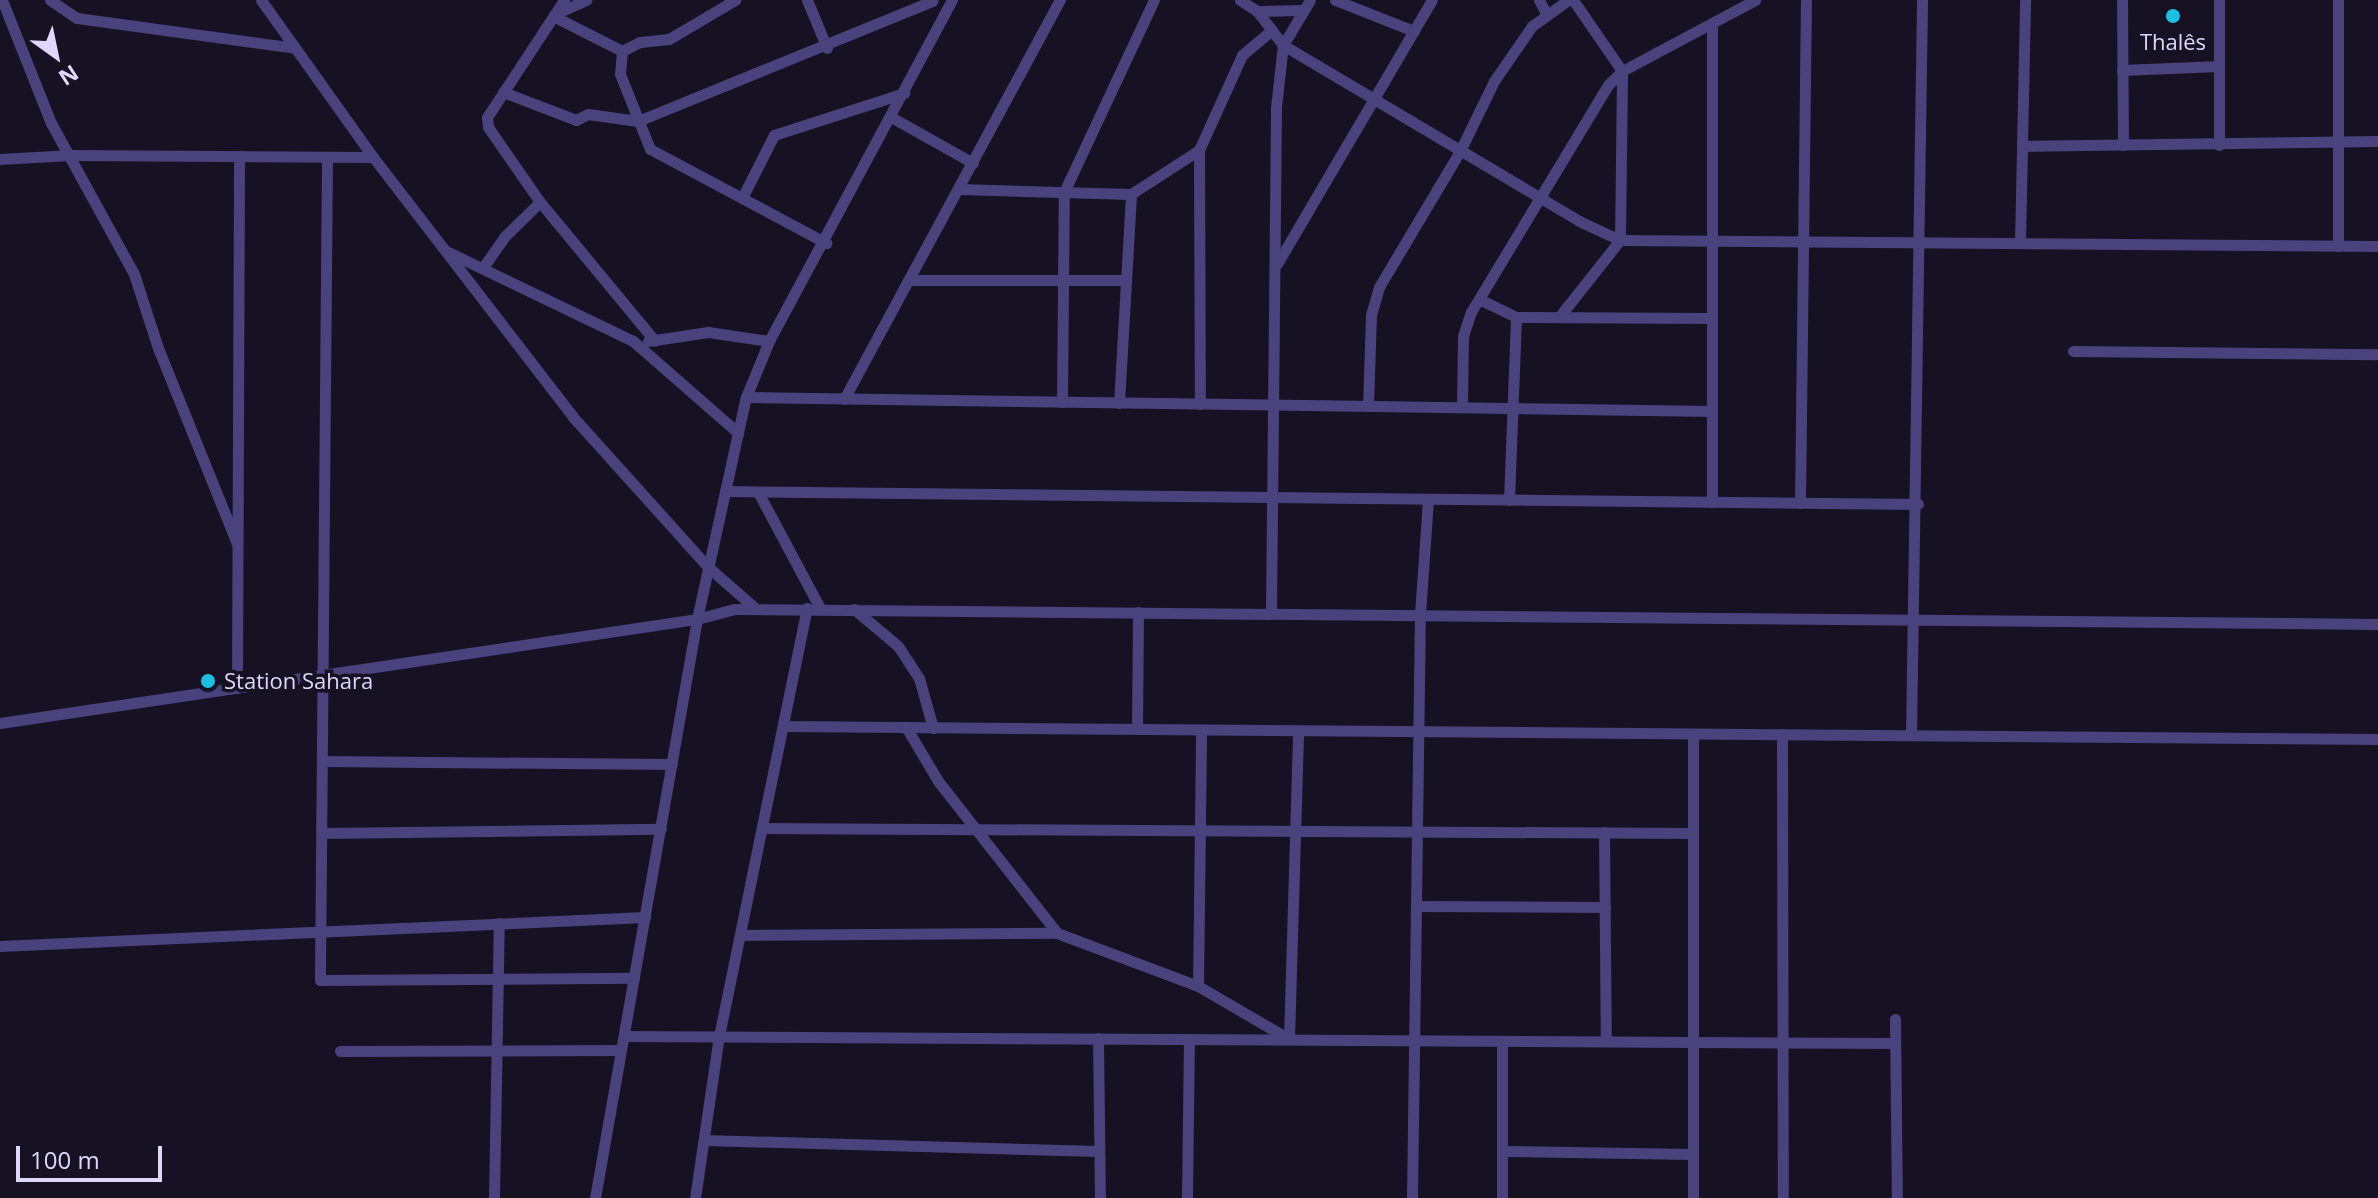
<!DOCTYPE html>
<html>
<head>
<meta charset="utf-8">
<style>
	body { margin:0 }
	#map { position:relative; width:2378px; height:1198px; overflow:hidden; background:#161123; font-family:"Open Sans",sans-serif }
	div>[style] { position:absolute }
	.street>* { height:11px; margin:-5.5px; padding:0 5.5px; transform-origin:5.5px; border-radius:5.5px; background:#49427d }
	.dots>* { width:22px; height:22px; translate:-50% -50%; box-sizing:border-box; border:4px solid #161123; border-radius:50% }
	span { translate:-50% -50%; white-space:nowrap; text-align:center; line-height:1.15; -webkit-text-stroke:7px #161123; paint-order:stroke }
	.poi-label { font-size:22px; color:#dfd8fa }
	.left { translate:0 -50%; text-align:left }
	.north { position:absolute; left:16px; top:16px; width:80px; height:80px; -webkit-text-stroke:6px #161123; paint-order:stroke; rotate:147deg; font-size:22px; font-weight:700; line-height:32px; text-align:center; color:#dfd8fa }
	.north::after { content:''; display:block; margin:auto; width:28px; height:36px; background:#dfd8fa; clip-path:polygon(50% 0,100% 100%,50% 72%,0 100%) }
	.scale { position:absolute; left:16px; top:1146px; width:146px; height:36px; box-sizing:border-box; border:4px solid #dfd8fa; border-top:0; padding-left:10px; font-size:24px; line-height:28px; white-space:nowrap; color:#dfd8fa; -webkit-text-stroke:6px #161123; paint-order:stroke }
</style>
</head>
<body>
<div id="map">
	<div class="street">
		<i style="left:2px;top:0;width:132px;rotate:68.3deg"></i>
		<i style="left:51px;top:123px;width:172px;rotate:61.2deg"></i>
		<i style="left:134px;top:274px;width:78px;rotate:72deg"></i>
		<i style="left:158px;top:348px;width:211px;rotate:68deg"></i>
		<i style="left:50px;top:0;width:32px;rotate:34deg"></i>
		<i style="left:77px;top:18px;width:220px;rotate:7.8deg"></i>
		<i style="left:261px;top:0;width:193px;rotate:54.5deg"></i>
		<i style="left:373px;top:157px;width:328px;rotate:52.4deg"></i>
		<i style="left:573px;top:417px;width:202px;rotate:48deg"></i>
		<i style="left:708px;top:567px;width:62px;rotate:41.1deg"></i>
		<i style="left:564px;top:0;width:140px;rotate:123.3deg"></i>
		<i style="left:487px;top:117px;width:10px;rotate:84deg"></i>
		<i style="left:488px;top:127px;width:91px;rotate:55.3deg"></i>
		<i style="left:540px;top:202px;width:180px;rotate:50.4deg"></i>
		<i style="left:807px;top:0;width:52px;rotate:67.4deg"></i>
		<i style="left:1240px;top:0;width:20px;rotate:33deg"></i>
		<i style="left:1335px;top:0;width:85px;rotate:21.4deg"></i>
		<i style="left:1539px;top:0;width:17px;rotate:62deg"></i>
		<i style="left:2122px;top:0;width:145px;rotate:89.6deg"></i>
		<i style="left:2219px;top:0;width:145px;rotate:90deg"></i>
		<i style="left:1303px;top:10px;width:46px;rotate:178.8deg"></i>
		<i style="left:1257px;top:11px;width:43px;rotate:52.6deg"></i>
		<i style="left:1283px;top:45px;width:344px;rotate:30.7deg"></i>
		<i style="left:1579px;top:221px;width:45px;rotate:24.9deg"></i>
		<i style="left:1620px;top:240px;width:758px;rotate:0.45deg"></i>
		<i style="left:557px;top:13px;width:32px;rotate:-24deg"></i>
		<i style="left:555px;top:17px;width:75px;rotate:26.9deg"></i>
		<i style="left:1712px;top:25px;width:477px;rotate:90deg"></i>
		<i style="left:622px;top:51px;width:23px;rotate:95deg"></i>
		<i style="left:620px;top:74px;width:81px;rotate:68.2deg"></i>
		<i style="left:650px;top:149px;width:200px;rotate:28.1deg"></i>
		<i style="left:622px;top:51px;width:20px;rotate:-27deg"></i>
		<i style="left:640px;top:42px;width:29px;rotate:-6deg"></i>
		<i style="left:669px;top:39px;width:77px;rotate:-30.6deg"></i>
		<i style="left:2122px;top:70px;width:97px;rotate:-2.4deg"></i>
		<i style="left:503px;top:92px;width:78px;rotate:21deg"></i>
		<i style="left:576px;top:120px;width:13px;rotate:-27deg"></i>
		<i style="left:588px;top:114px;width:50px;rotate:8deg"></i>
		<i style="left:638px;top:121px;width:318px;rotate:-22.2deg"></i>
		<i style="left:891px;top:117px;width:94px;rotate:29.3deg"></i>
		<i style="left:2022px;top:146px;width:356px;rotate:-0.8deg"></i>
		<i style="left:1199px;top:150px;width:254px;rotate:89.8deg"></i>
		<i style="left:327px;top:157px;width:823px;rotate:90.49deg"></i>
		<i style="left:320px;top:980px;width:314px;rotate:-0.4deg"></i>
		<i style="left:0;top:159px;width:71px;rotate:-3.2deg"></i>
		<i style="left:71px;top:155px;width:302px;rotate:0.4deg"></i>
		<i style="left:959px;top:189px;width:172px;rotate:1.7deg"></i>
		<i style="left:1131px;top:194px;width:81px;rotate:-32.9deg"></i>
		<i style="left:1199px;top:150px;width:104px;rotate:-65.6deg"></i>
		<i style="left:1242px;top:55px;width:39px;rotate:-40deg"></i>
		<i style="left:742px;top:198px;width:71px;rotate:-63.1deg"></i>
		<i style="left:774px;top:135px;width:137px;rotate:-17.9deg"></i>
		<i style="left:2020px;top:243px;width:243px;rotate:-88.8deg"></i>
		<i style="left:2338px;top:246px;width:246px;rotate:-90deg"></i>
		<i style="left:446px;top:251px;width:208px;rotate:25.7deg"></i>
		<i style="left:633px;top:341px;width:140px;rotate:41.2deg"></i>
		<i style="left:1277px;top:264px;width:306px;rotate:-59.6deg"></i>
		<i style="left:484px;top:266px;width:35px;rotate:-55deg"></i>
		<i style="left:504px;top:237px;width:50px;rotate:-44.2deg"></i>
		<i style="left:910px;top:280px;width:216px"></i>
		<i style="left:1479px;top:299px;width:41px;rotate:25.9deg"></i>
		<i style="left:1516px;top:317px;width:196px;rotate:0.3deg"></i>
		<i style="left:1559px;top:317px;width:98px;rotate:-51.6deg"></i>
		<i style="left:1620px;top:240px;width:169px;rotate:-89.3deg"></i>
		<i style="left:1622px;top:71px;width:86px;rotate:-124.6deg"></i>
		<i style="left:648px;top:341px;width:61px;rotate:-8.5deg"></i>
		<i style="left:708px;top:332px;width:62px;rotate:8.4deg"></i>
		<i style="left:2073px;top:351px;width:305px;rotate:0.6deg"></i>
		<i style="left:746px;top:397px;width:966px;rotate:0.83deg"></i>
		<i style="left:844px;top:399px;width:454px;rotate:-61.6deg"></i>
		<i style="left:1062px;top:402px;width:210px;rotate:-89.5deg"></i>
		<i style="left:1064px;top:192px;width:212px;rotate:-64.9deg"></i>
		<i style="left:1119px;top:403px;width:209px;rotate:-86.7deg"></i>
		<i style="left:1368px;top:406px;width:91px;rotate:-88.1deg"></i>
		<i style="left:1371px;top:315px;width:29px;rotate:-74deg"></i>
		<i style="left:1379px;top:287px;width:158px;rotate:-59.2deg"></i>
		<i style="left:1460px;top:151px;width:78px;rotate:-64.1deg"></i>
		<i style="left:1494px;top:81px;width:67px;rotate:-55.4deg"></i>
		<i style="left:1532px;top:26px;width:44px;rotate:-35.8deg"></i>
		<i style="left:1462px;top:407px;width:71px;rotate:-89.2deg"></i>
		<i style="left:1463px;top:336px;width:25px;rotate:-72deg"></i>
		<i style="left:1471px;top:312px;width:265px;rotate:-58.9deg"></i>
		<i style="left:1608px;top:85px;width:20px;rotate:-45deg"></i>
		<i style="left:1622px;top:71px;width:151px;rotate:-28.1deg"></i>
		<i style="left:725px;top:491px;width:1193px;rotate:0.62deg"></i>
		<i style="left:758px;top:492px;width:132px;rotate:61.9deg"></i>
		<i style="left:1509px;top:500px;width:183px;rotate:-87.8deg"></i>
		<i style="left:1800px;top:503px;width:503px;rotate:-89.32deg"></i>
		<i style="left:854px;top:609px;width:57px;rotate:40.1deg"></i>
		<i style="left:898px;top:646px;width:38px;rotate:57deg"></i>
		<i style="left:919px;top:678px;width:52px;rotate:74.4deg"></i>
		<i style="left:1271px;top:613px;width:506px;rotate:-89.43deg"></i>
		<i style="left:1276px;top:107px;width:62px;rotate:-83.6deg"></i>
		<i style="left:1283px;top:45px;width:52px;rotate:-59deg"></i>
		<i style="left:237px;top:688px;width:532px;rotate:-89.78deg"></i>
		<i style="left:0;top:723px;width:705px;rotate:-8.49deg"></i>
		<i style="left:697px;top:619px;width:38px;rotate:-15deg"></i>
		<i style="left:734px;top:609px;width:1644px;rotate:0.52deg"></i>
		<i style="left:783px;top:726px;width:1595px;rotate:0.47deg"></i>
		<i style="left:906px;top:727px;width:63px;rotate:59.3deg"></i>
		<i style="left:938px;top:781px;width:193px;rotate:51.9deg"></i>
		<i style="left:1057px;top:933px;width:151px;rotate:20.6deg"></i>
		<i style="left:1198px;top:986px;width:105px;rotate:30.2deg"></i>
		<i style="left:1289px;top:1039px;width:308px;rotate:-88.3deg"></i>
		<i style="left:1137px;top:729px;width:117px;rotate:-89.5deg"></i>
		<i style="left:1693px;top:734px;width:464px;rotate:90deg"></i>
		<i style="left:1782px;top:734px;width:464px;rotate:89.9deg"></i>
		<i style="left:1911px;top:735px;width:735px;rotate:-89.14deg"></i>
		<i style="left:322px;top:761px;width:350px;rotate:0.5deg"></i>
		<i style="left:762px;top:828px;width:931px;rotate:0.31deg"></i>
		<i style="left:1604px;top:832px;width:209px;rotate:89.5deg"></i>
		<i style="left:322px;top:833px;width:339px;rotate:-0.7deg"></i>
		<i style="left:1416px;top:906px;width:189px;rotate:0.3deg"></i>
		<i style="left:740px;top:935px;width:317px;rotate:-0.4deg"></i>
		<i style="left:0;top:946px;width:646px;rotate:-2.57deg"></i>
		<i style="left:1198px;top:986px;width:256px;rotate:-89.3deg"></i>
		<i style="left:1895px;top:1019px;width:179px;rotate:89.4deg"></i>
		<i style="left:624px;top:1036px;width:1271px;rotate:0.32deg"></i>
		<i style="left:1098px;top:1038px;width:160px;rotate:89.3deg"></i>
		<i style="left:340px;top:1051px;width:281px;rotate:-0.2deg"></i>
		<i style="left:704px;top:1140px;width:395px;rotate:1.6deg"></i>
		<i style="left:1502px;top:1151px;width:191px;rotate:0.9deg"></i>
		<i style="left:494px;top:1198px;width:275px;rotate:-89deg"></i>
		<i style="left:595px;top:1198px;width:588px;rotate:-80.01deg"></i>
		<i style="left:697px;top:619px;width:227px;rotate:-77.6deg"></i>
		<i style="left:746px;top:397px;width:61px;rotate:-67.7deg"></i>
		<i style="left:769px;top:341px;width:387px;rotate:-61.8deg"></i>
		<i style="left:695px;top:1198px;width:164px;rotate:-81.6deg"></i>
		<i style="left:719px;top:1036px;width:437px;rotate:-78.4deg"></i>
		<i style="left:1187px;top:1198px;width:159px;rotate:-89.3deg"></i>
		<i style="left:1412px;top:1198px;width:584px;rotate:-89.22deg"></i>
		<i style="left:1420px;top:614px;width:115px;rotate:-86deg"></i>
		<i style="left:1502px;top:1198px;width:157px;rotate:-90deg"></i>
	</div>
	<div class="dots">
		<i style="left:2173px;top:16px;background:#1bc0e3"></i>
		<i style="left:208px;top:681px;background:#1bc0e3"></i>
	</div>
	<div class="poi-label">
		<span style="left:2173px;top:42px">Thalês</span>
		<span class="left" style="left:224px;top:681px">Station Sahara</span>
	</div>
	<div class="north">N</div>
	<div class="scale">100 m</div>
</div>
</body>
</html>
